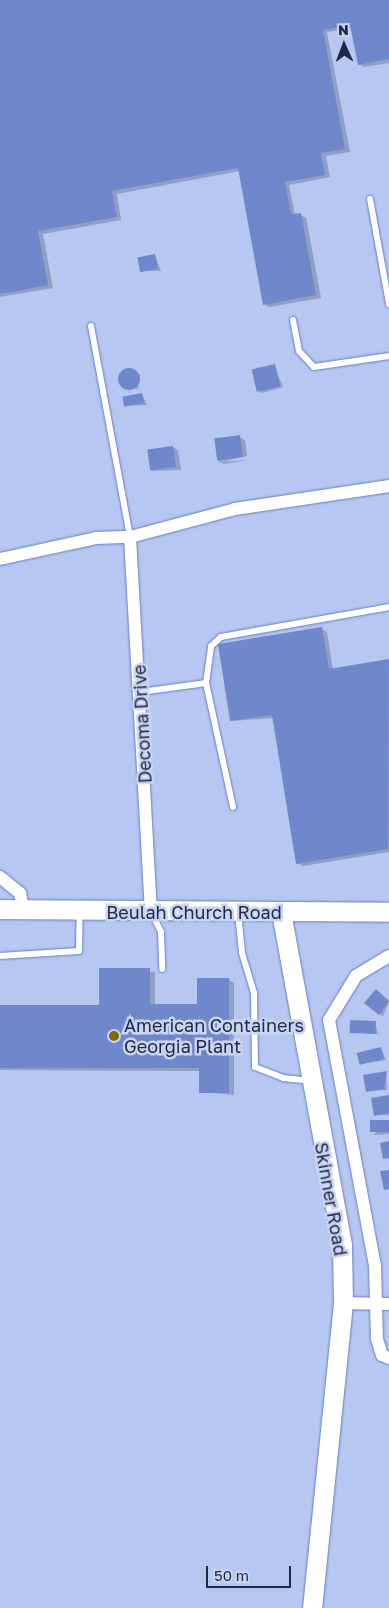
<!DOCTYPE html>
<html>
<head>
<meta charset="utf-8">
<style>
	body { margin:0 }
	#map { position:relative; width:389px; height:1608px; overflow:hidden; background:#b6c7f2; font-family:"Golos Text",sans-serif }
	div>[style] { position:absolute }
	.shadow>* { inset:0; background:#0003 }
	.building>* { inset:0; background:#6f88cb; transform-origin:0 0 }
	.round { border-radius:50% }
	.roads { filter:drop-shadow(0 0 1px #667ec1) drop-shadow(0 0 1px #667ec1) }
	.lane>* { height:6px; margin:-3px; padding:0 3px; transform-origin:3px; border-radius:3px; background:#fff }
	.street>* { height:12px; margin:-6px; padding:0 6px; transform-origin:6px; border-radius:6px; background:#fff }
	.secondary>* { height:19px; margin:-9.5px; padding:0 9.5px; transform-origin:9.5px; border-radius:9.5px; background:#fff }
	.dots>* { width:14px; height:14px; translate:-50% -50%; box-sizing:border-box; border:2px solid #c8d4f1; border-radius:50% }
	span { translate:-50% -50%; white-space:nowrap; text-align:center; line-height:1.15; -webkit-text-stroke:5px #c8d4f1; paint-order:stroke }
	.street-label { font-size:18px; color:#1f2844 }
	.poi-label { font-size:18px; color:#1f2844 }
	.left { translate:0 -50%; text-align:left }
	.north { position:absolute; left:319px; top:20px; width:50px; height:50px; -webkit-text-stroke:4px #c8d4f1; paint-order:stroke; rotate:358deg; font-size:14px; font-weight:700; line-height:20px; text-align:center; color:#1f2844 }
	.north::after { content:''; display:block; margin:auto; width:18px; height:22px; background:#1f2844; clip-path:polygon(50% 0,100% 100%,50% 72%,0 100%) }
	.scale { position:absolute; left:206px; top:1566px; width:85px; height:22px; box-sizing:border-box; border:2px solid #1f2844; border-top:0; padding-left:6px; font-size:15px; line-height:18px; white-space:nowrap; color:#1f2844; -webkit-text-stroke:4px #c8d4f1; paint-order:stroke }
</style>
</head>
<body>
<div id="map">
	<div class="shadow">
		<i style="clip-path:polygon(0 0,389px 0,389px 63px,364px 67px,359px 64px,352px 28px,327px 32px,350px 152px,326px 156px,330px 177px,289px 185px,295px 215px,306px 217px,321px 298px,269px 307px,264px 304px,240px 171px,117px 194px,121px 220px,43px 234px,53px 288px,0 297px)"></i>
		<i style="clip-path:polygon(155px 255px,161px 271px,141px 271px)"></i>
		<i style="clip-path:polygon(274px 365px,283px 387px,262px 393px,258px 391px)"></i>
		<i style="clip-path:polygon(125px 371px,140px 375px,138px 389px,121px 384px)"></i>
		<i style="clip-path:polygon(142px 394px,147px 405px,125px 406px)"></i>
		<i style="clip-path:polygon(239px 437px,245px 440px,247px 456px,221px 462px,248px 460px,224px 464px,218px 461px)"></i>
		<i style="clip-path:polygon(172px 447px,178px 450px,181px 470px,151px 471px)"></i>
		<i style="clip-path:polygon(321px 629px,327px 632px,333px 670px,389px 660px,389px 852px,303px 866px,297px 863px,273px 718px,232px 721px)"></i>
		<i style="clip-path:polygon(100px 969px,155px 972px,155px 1005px,199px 1005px,229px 980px,234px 983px,234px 1095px,200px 1092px,200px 1071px,0 1070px,0 1006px,100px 1006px)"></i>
		<i style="clip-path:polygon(379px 993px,389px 1001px,383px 1016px,379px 1014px)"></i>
		<i style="clip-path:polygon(375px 1022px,378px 1034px,351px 1032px)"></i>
		<i style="clip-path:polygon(381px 1048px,386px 1060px,361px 1064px)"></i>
		<i style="clip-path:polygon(386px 1073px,387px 1090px,367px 1091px)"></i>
		<i style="clip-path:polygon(389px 1096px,389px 1115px,375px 1115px)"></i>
		<i style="clip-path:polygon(389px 1121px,389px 1134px,373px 1135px)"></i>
	</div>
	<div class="building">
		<i style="clip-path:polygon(0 0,389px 0,389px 59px,358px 65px,350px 25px,323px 30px,345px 149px,321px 153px,325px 175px,285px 182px,291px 214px,301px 213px,316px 295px,263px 305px,238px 168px,112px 191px,117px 217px,38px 231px,48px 285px,0 294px)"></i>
		<i style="left:155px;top:254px;width:15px;height:18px;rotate:79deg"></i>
		<i style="left:275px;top:364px;width:23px;height:24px;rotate:77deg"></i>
		<i class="round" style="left:118px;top:368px;width:22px;height:22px"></i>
		<i style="left:142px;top:393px;width:10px;height:20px;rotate:79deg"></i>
		<i style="left:240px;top:435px;width:22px;height:26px;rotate:82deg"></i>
		<i style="left:173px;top:446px;width:21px;height:26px;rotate:82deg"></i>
		<i style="clip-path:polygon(322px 627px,329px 669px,389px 659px,388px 849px,296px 864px,272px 715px,230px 721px,218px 644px)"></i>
		<i style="clip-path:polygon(99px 968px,150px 968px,150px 1004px,197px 1004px,197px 978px,229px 978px,229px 1093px,199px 1093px,199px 1068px,0 1068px,0 1005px,99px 1005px)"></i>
		<i style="clip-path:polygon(376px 989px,389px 1001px,379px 1015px,364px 1003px)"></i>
		<i style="left:350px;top:1020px;width:26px;height:13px;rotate:2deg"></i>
		<i style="left:381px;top:1047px;width:12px;height:25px;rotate:76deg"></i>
		<i style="clip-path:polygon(387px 1071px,384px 1089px,366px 1092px,363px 1075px)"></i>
		<i style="clip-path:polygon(389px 1095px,389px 1113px,374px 1116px,371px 1098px)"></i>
		<i style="left:389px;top:1120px;width:12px;height:19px;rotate:90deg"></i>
		<i style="clip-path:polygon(389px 1141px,389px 1158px,383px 1159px,380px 1143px)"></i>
		<i style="clip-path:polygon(389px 1170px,389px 1189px,384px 1190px,380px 1171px)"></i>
	</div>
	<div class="roads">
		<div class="lane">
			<i style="left:370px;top:199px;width:107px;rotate:79.7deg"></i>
			<i style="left:293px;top:320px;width:32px;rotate:79deg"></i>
			<i style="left:299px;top:351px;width:22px;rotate:47deg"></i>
			<i style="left:314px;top:367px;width:76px;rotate:-8.3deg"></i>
			<i style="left:91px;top:326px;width:215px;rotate:79.5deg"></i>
			<i style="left:206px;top:683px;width:127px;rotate:77.7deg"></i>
			<i style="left:140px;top:692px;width:67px;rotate:-7.8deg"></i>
			<i style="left:206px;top:683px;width:37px;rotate:-82deg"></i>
			<i style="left:211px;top:646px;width:13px;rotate:-42deg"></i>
			<i style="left:221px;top:637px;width:171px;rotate:-10.1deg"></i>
			<i style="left:238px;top:912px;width:41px;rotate:84.4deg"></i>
			<i style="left:242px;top:953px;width:42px;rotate:73.3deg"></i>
			<i style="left:254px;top:993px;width:74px;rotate:89.2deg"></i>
			<i style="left:255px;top:1067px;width:30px;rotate:21deg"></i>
			<i style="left:283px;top:1078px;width:27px;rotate:6deg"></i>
			<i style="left:152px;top:914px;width:20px;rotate:63deg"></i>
			<i style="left:161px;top:932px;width:37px;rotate:88deg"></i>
			<i style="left:0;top:956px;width:79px;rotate:-3.6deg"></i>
			<i style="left:79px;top:951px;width:39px;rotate:-89deg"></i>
		</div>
		<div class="street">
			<i style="left:130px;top:537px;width:109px;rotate:-14.9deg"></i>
			<i style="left:235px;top:509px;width:156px;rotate:-8.5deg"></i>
			<i style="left:0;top:559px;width:98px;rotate:-12.3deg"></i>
			<i style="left:96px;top:538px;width:34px;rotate:-2deg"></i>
			<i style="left:130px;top:537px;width:376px;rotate:86.8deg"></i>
			<i style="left:0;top:877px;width:26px;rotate:39deg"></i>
			<i style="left:20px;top:893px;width:16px;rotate:79deg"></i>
			<i style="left:389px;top:956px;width:39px;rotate:149deg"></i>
			<i style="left:356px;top:976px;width:52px;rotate:121.5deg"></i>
			<i style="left:329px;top:1020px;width:249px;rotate:79.4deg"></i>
			<i style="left:375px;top:1265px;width:74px;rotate:88.5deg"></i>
			<i style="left:377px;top:1339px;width:17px;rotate:73deg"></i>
			<i style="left:382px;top:1355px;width:8px;rotate:23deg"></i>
			<i style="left:343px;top:1303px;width:46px;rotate:1.2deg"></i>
		</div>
		<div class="secondary">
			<i style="left:0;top:909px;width:389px;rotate:0.4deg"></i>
			<i style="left:281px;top:912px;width:339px;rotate:79.6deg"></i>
			<i style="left:342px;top:1245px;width:58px;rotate:89deg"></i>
			<i style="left:343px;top:1303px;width:307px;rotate:95.8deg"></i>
		</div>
	</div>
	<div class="dots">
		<i style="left:114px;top:1036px;background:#846600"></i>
	</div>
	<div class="street-label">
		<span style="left:142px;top:724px;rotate:-93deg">Decoma Drive</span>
		<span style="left:194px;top:912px">Beulah Church Road</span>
		<span style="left:331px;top:1199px;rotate:80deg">Skinner Road</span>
	</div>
	<div class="poi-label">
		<span class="left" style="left:124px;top:1036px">American Containers<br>Georgia Plant</span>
	</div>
	<div class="north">N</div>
	<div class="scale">50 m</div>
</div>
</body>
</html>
